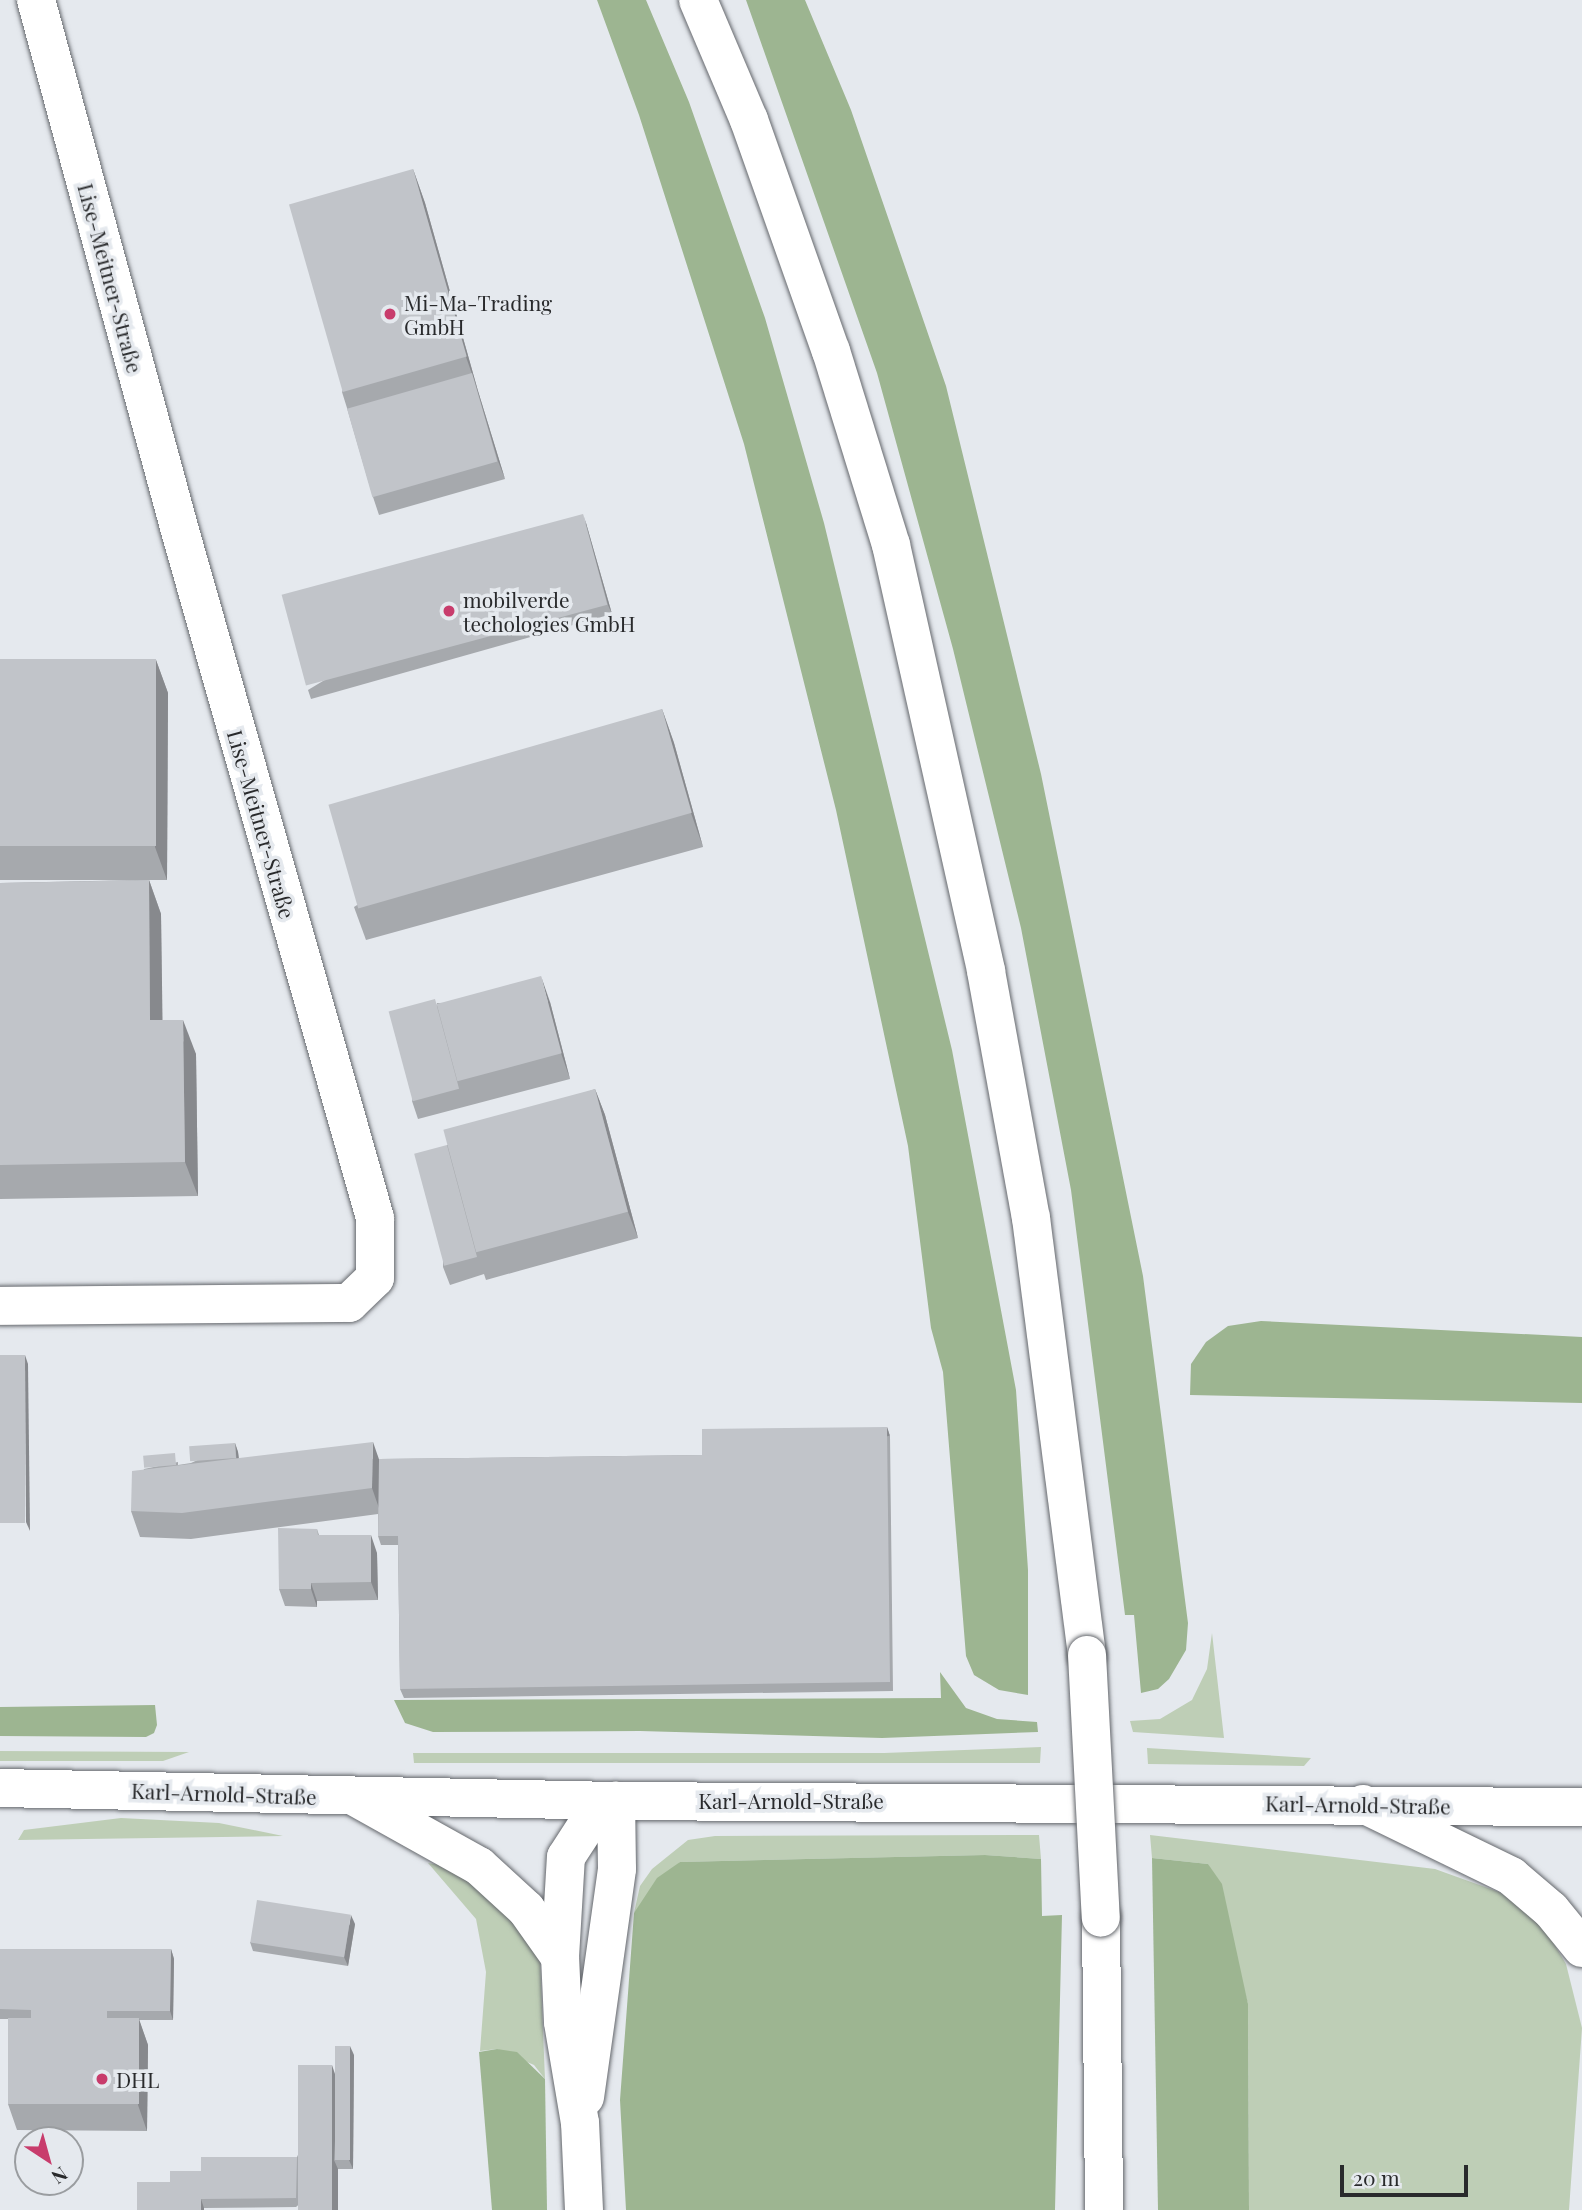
<!DOCTYPE html>
<html>
<head>
<meta charset="utf-8">
<style>
	body { margin:0 }
	#map { position:relative; width:1582px; height:2210px; overflow:hidden; background:#e5e9ee; font-family:"Playfair Display",serif }
	div>[style] { position:absolute }
	.green>* { inset:0; background:#beceb6 }
	.forest>* { inset:0; background:#9db591 }
	.roads { filter:drop-shadow(0 0 2px #65686d) drop-shadow(0 0 2px #65686d) }
	.minor>* { height:38px; margin:-19px; padding:0 19px; transform-origin:19px; border-radius:19px; background:#fff }
	.major>* { height:38px; margin:-19px; padding:0 19px; transform-origin:19px; border-radius:19px; background:#fff }
	.highway>* { height:38px; margin:-19px; padding:0 19px; transform-origin:19px; border-radius:19px; background:#fff }
	.bridges { filter:drop-shadow(0 0 2px #65686d) drop-shadow(0 0 2px #65686d) }
	.highway-bridge>* { height:38px; margin:-19px; padding:0 19px; transform-origin:19px; border-radius:19px; background:#fff }
	.wall>* { inset:0; background:#a6a9ad; transform-origin:0 0 }
	.shaded-wall>* { inset:0; background:#87898d; transform-origin:0 0 }
	.building>* { inset:0; background:#c1c4c9; transform-origin:0 0 }
	.dots>* { width:19px; height:19px; translate:-50% -50%; box-sizing:border-box; border:4px solid #e5e9ee; border-radius:50% }
	span { translate:-50% -50%; white-space:nowrap; text-align:center; line-height:1.15; -webkit-text-stroke:7px #e5e9ee; paint-order:stroke }
	.street-label { font-size:21px; color:#292a2c }
	.poi-label { font-size:21px; color:#292a2c }
	.left { translate:0 -50%; text-align:left }
	.north { position:absolute; left:14px; top:2126px; width:70px; height:70px; box-sizing:border-box; background:#e5e9ee; border:2px solid #9a9da0; border-radius:50%; rotate:144deg; font-size:19px; font-weight:700; line-height:28px; text-align:center; color:#292a2c }
	.north::after { content:''; display:block; margin:auto; width:24px; height:32px; background:#c83c6c; clip-path:polygon(50% 0,100% 100%,50% 72%,0 100%) }
	.scale { position:absolute; left:1340px; top:2165px; width:128px; height:32px; box-sizing:border-box; border:4px solid #292a2c; border-top:0; padding-left:9px; font-size:21px; line-height:24px; white-space:nowrap; color:#292a2c; -webkit-text-stroke:5px #e5e9ee; paint-order:stroke }
</style>
</head>
<body>
<div id="map">
	<div class="green">
		<i style="clip-path:polygon(1212px 1633px,1224px 1738px,1133px 1732px,1130px 1721px,1160px 1719px,1192px 1700px,1207px 1669px)"></i>
		<i style="clip-path:polygon(1041px 1747px,1040px 1763px,414px 1763px,413px 1753px,884px 1753px)"></i>
		<i style="clip-path:polygon(1147px 1748px,1311px 1758px,1304px 1766px,1148px 1764px)"></i>
		<i style="clip-path:polygon(0 1751px,189px 1752px,163px 1761px,0 1761px)"></i>
		<i style="clip-path:polygon(121px 1818px,219px 1823px,283px 1836px,18px 1840px,24px 1830px)"></i>
		<i style="clip-path:polygon(1039px 1835px,1041px 1859px,985px 1855px,680px 1862px,634px 1913px,640px 1886px,652px 1869px,688px 1840px,715px 1836px)"></i>
		<i style="clip-path:polygon(1150px 1835px,1435px 1869px,1499px 1892px,1539px 1919px,1566px 1964px,1582px 2028px,1569px 2210px,1249px 2210px,1248px 2004px,1208px 1864px,1152px 1858px)"></i>
		<i style="clip-path:polygon(428px 1863px,446px 1866px,489px 1891px,540px 1960px,545px 2079px,534px 2065px,497px 2049px,480px 2051px,486px 1972px,476px 1919px)"></i>
	</div>
	<div class="forest">
		<i style="clip-path:polygon(597px 0,646px 0,689px 102px,765px 318px,824px 523px,952px 1050px,1016px 1390px,1028px 1570px,1028px 1695px,999px 1690px,974px 1675px,966px 1656px,943px 1372px,931px 1328px,908px 1146px,836px 810px,744px 444px,639px 115px)"></i>
		<i style="clip-path:polygon(746px 0,805px 0,851px 110px,946px 386px,1041px 774px,1143px 1276px,1188px 1623px,1186px 1650px,1169px 1679px,1158px 1689px,1141px 1693px,1134px 1615px,1125px 1615px,1071px 1190px,1021px 928px,953px 649px,877px 373px)"></i>
		<i style="clip-path:polygon(1261px 1321px,1582px 1337px,1582px 1403px,1190px 1395px,1191px 1364px,1206px 1342px,1228px 1326px)"></i>
		<i style="clip-path:polygon(940px 1672px,966px 1708px,997px 1719px,1037px 1722px,1038px 1732px,882px 1738px,640px 1731px,433px 1732px,405px 1723px,394px 1700px,941px 1698px)"></i>
		<i style="clip-path:polygon(155px 1705px,157px 1725px,154px 1733px,146px 1737px,0 1736px,0 1707px)"></i>
		<i style="clip-path:polygon(985px 1855px,1041px 1859px,1042px 1916px,1062px 1915px,1055px 2210px,626px 2210px,620px 2100px,634px 1913px,657px 1878px,680px 1862px)"></i>
		<i style="clip-path:polygon(1152px 1858px,1208px 1864px,1222px 1884px,1248px 2004px,1249px 2210px,1158px 2210px)"></i>
		<i style="clip-path:polygon(497px 2049px,517px 2052px,545px 2079px,547px 2210px,492px 2210px,479px 2052px)"></i>
	</div>
	<div class="roads">
		<div class="minor">
			<i style="left:0;top:1306px;width:349px;rotate:-0.5deg"></i>
			<i style="left:349px;top:1303px;width:36px;rotate:-44deg"></i>
			<i style="left:375px;top:1278px;width:60px;rotate:-90deg"></i>
			<i style="left:375px;top:1218px;width:718px;rotate:-105.84deg"></i>
			<i style="left:179px;top:527px;width:546px;rotate:-105.18deg"></i>
		</div>
		<div class="major">
			<i style="left:0;top:1788px;width:616px;rotate:1.21deg"></i>
			<i style="left:616px;top:1801px;width:966px;rotate:0.36deg"></i>
		</div>
		<div class="highway">
			<i style="left:698px;top:0;width:130px;rotate:67deg"></i>
			<i style="left:749px;top:120px;width:245px;rotate:70.5deg"></i>
			<i style="left:831px;top:351px;width:203px;rotate:72.8deg"></i>
			<i style="left:891px;top:545px;width:436px;rotate:77.4deg"></i>
			<i style="left:986px;top:971px;width:251px;rotate:79.7deg"></i>
			<i style="left:1031px;top:1218px;width:441px;rotate:82.7deg"></i>
			<i style="left:355px;top:1797px;width:142px;rotate:29.1deg"></i>
			<i style="left:479px;top:1866px;width:64px;rotate:42.5deg"></i>
			<i style="left:526px;top:1909px;width:59px;rotate:54.7deg"></i>
			<i style="left:1363px;top:1804px;width:165px;rotate:25.9deg"></i>
			<i style="left:1511px;top:1876px;width:52px;rotate:40.4deg"></i>
			<i style="left:1551px;top:1910px;width:49px;rotate:50.8deg"></i>
			<i style="left:1101px;top:1918px;width:292px;rotate:89.4deg"></i>
			<i style="left:585px;top:2097px;width:230px;rotate:-82deg"></i>
			<i style="left:617px;top:1869px;width:68px;rotate:-90.8deg"></i>
			<i style="left:584px;top:2210px;width:87px;rotate:-92.6deg"></i>
			<i style="left:580px;top:2123px;width:102px;rotate:-99.6deg"></i>
			<i style="left:563px;top:2022px;width:65px;rotate:-92.6deg"></i>
			<i style="left:560px;top:1957px;width:100px;rotate:-86.6deg"></i>
			<i style="left:566px;top:1857px;width:38px;rotate:-57deg"></i>
			<i style="left:587px;top:1825px;width:38px;rotate:-40deg"></i>
		</div>
	</div>
	<div class="bridges">
		<div class="highway-bridge">
			<i style="left:1087px;top:1655px;width:263px;rotate:87deg"></i>
		</div>
	</div>
	<div class="wall">
		<i style="clip-path:polygon(413px 169px,425px 203px,478px 391px,505px 479px,379px 515px,373px 497px,347px 408px,342px 392px)"></i>
		<i style="clip-path:polygon(586px 523px,612px 614px,311px 699px,308px 690px)"></i>
		<i style="clip-path:polygon(0 659px,156px 660px,168px 693px,167px 880px,149px 880px,161px 914px,162px 1020px,196px 1054px,198px 1196px,0 1199px,0 883px,138px 880px,0 880px)"></i>
		<i style="clip-path:polygon(662px 709px,674px 743px,703px 847px,366px 940px,354px 907px)"></i>
		<i style="clip-path:polygon(550px 1002px,570px 1079px,418px 1119px,412px 1101px,437px 1003px)"></i>
		<i style="clip-path:polygon(595px 1089px,605px 1115px,638px 1238px,486px 1280px,484px 1274px,450px 1285px,443px 1267px,447px 1145px)"></i>
		<i style="left:0;top:1355px;width:29px;height:177px;rotate:18deg"></i>
		<i style="clip-path:polygon(887px 1427px,890px 1436px,893px 1691px,404px 1698px,400px 1689px,398px 1545px,381px 1545px,378px 1536px,378px 1514px,191px 1539px,140px 1537px,131px 1511px,144px 1469px,178px 1462px,178px 1465px,191px 1463px,235px 1443px,238px 1452px,239px 1458px,379px 1459px,702px 1455px)"></i>
		<i style="clip-path:polygon(317px 1529px,319px 1535px,377px 1553px,378px 1600px,317px 1601px,317px 1607px,285px 1606px,279px 1589px)"></i>
		<i style="clip-path:polygon(355px 1924px,348px 1966px,253px 1951px,250px 1942px)"></i>
		<i style="clip-path:polygon(0 1949px,171px 1949px,174px 1959px,173px 2020px,139px 2020px,148px 2045px,147px 2131px,17px 2130px,8px 2104px,8px 2019px,0 2019px)"></i>
		<i style="clip-path:polygon(354px 2055px,353px 2169px,338px 2169px,296px 2207px,204px 2208px,204px 2210px,137px 2210px,201px 2171px,297px 2157px,335px 2074px)"></i>
	</div>
	<div class="shaded-wall">
		<i style="clip-path:polygon(413px 169px,425px 203px,478px 391px,466px 357px)"></i>
		<i style="clip-path:polygon(472px 373px,478px 391px,505px 479px,498px 461px)"></i>
		<i style="clip-path:polygon(583px 514px,586px 523px,612px 614px,608px 605px)"></i>
		<i style="clip-path:polygon(156px 660px,168px 693px,167px 880px,155px 847px)"></i>
		<i style="clip-path:polygon(662px 709px,674px 743px,703px 847px,691px 813px)"></i>
		<i style="clip-path:polygon(149px 880px,161px 914px,163px 1054px,150px 1020px)"></i>
		<i style="clip-path:polygon(541px 976px,550px 1002px,570px 1079px,561px 1053px)"></i>
		<i style="clip-path:polygon(183px 1020px,196px 1054px,198px 1196px,185px 1162px)"></i>
		<i style="clip-path:polygon(595px 1089px,605px 1115px,638px 1238px,628px 1212px)"></i>
		<i style="clip-path:polygon(25px 1355px,28px 1364px,30px 1531px,26px 1522px)"></i>
		<i style="left:887px;top:1427px;width:9px;height:255px;rotate:72deg"></i>
		<i style="clip-path:polygon(373px 1442px,382px 1468px,381px 1514px,372px 1488px)"></i>
		<i style="clip-path:polygon(235px 1443px,238px 1452px,241px 1483px,238px 1474px)"></i>
		<i style="clip-path:polygon(371px 1535px,377px 1553px,378px 1600px,371px 1582px)"></i>
		<i style="clip-path:polygon(311px 1583px,317px 1601px,317px 1607px,311px 1589px)"></i>
		<i style="clip-path:polygon(351px 1915px,355px 1924px,348px 1966px,344px 1957px)"></i>
		<i style="clip-path:polygon(171px 1949px,174px 1959px,173px 2020px,170px 2011px)"></i>
		<i style="clip-path:polygon(139px 2019px,148px 2045px,147px 2131px,138px 2105px)"></i>
		<i style="clip-path:polygon(350px 2046px,354px 2055px,353px 2169px,349px 2160px)"></i>
		<i style="clip-path:polygon(332px 2065px,338px 2083px,334px 2160px,338px 2169px,338px 2210px,331px 2210px)"></i>
		<i style="clip-path:polygon(201px 2199px,204px 2208px,204px 2210px,201px 2210px)"></i>
	</div>
	<div class="building">
		<i style="left:413px;top:169px;width:195px;height:129px;rotate:74deg"></i>
		<i style="left:472px;top:373px;width:92px;height:130px;rotate:74deg"></i>
		<i style="left:583px;top:514px;width:94px;height:312px;rotate:75deg"></i>
		<i style="left:0;top:659px;width:156px;height:187px"></i>
		<i style="left:662px;top:709px;width:108px;height:347px;rotate:74deg"></i>
		<i style="clip-path:polygon(149px 880px,150px 1020px,183px 1020px,185px 1162px,0 1165px,0 883px)"></i>
		<i style="left:541px;top:976px;width:80px;height:108px;rotate:75deg"></i>
		<i style="left:435px;top:999px;width:93px;height:48px;rotate:75deg"></i>
		<i style="left:595px;top:1089px;width:127px;height:157px;rotate:75deg"></i>
		<i style="left:447px;top:1145px;width:116px;height:34px;rotate:75deg"></i>
		<i style="left:0;top:1355px;width:25px;height:168px"></i>
		<i style="clip-path:polygon(887px 1427px,890px 1682px,400px 1689px,398px 1536px,378px 1536px,379px 1459px,702px 1455px,702px 1429px)"></i>
		<i style="clip-path:polygon(373px 1442px,372px 1488px,182px 1513px,131px 1511px,132px 1471px)"></i>
		<i style="left:235px;top:1443px;width:15px;height:46px;rotate:86deg"></i>
		<i style="left:175px;top:1453px;width:12px;height:32px;rotate:85deg"></i>
		<i style="clip-path:polygon(278px 1528px,317px 1529px,318px 1535px,371px 1535px,371px 1582px,311px 1583px,311px 1589px,279px 1589px)"></i>
		<i style="left:257px;top:1900px;width:95px;height:43px;rotate:9deg"></i>
		<i style="clip-path:polygon(0 1949px,171px 1949px,170px 2011px,107px 2011px,107px 2018px,31px 2018px,31px 2010px,0 2009px)"></i>
		<i style="left:8px;top:2018px;width:131px;height:86px"></i>
		<i style="left:335px;top:2046px;width:15px;height:114px"></i>
		<i style="left:298px;top:2065px;width:34px;height:145px"></i>
		<i style="clip-path:polygon(201px 2157px,297px 2157px,296px 2198px,201px 2199px,201px 2210px,137px 2210px,137px 2182px,170px 2182px,170px 2171px,201px 2171px)"></i>
	</div>
	<div class="dots">
		<i style="left:390px;top:314px;background:#c83c6c"></i>
		<i style="left:449px;top:611px;background:#c83c6c"></i>
		<i style="left:102px;top:2079px;background:#c83c6c"></i>
	</div>
	<div class="street-label">
		<span style="left:111px;top:278px;rotate:75deg">Lise-Meitner-Straße</span>
		<span style="left:262px;top:824px;rotate:74deg">Lise-Meitner-Straße</span>
		<span style="left:224px;top:1793px;rotate:2deg">Karl-Arnold-Straße</span>
		<span style="left:791px;top:1800px">Karl-Arnold-Straße</span>
		<span style="left:1358px;top:1804px;rotate:1deg">Karl-Arnold-Straße</span>
	</div>
	<div class="poi-label">
		<span class="left" style="left:404px;top:314px">Mi-Ma-Trading<br>GmbH</span>
		<span class="left" style="left:463px;top:611px">mobilverde<br>techologies GmbH</span>
		<span class="left" style="left:116px;top:2079px">DHL</span>
	</div>
	<div class="north">N</div>
	<div class="scale">20 m</div>
</div>
</body>
</html>
